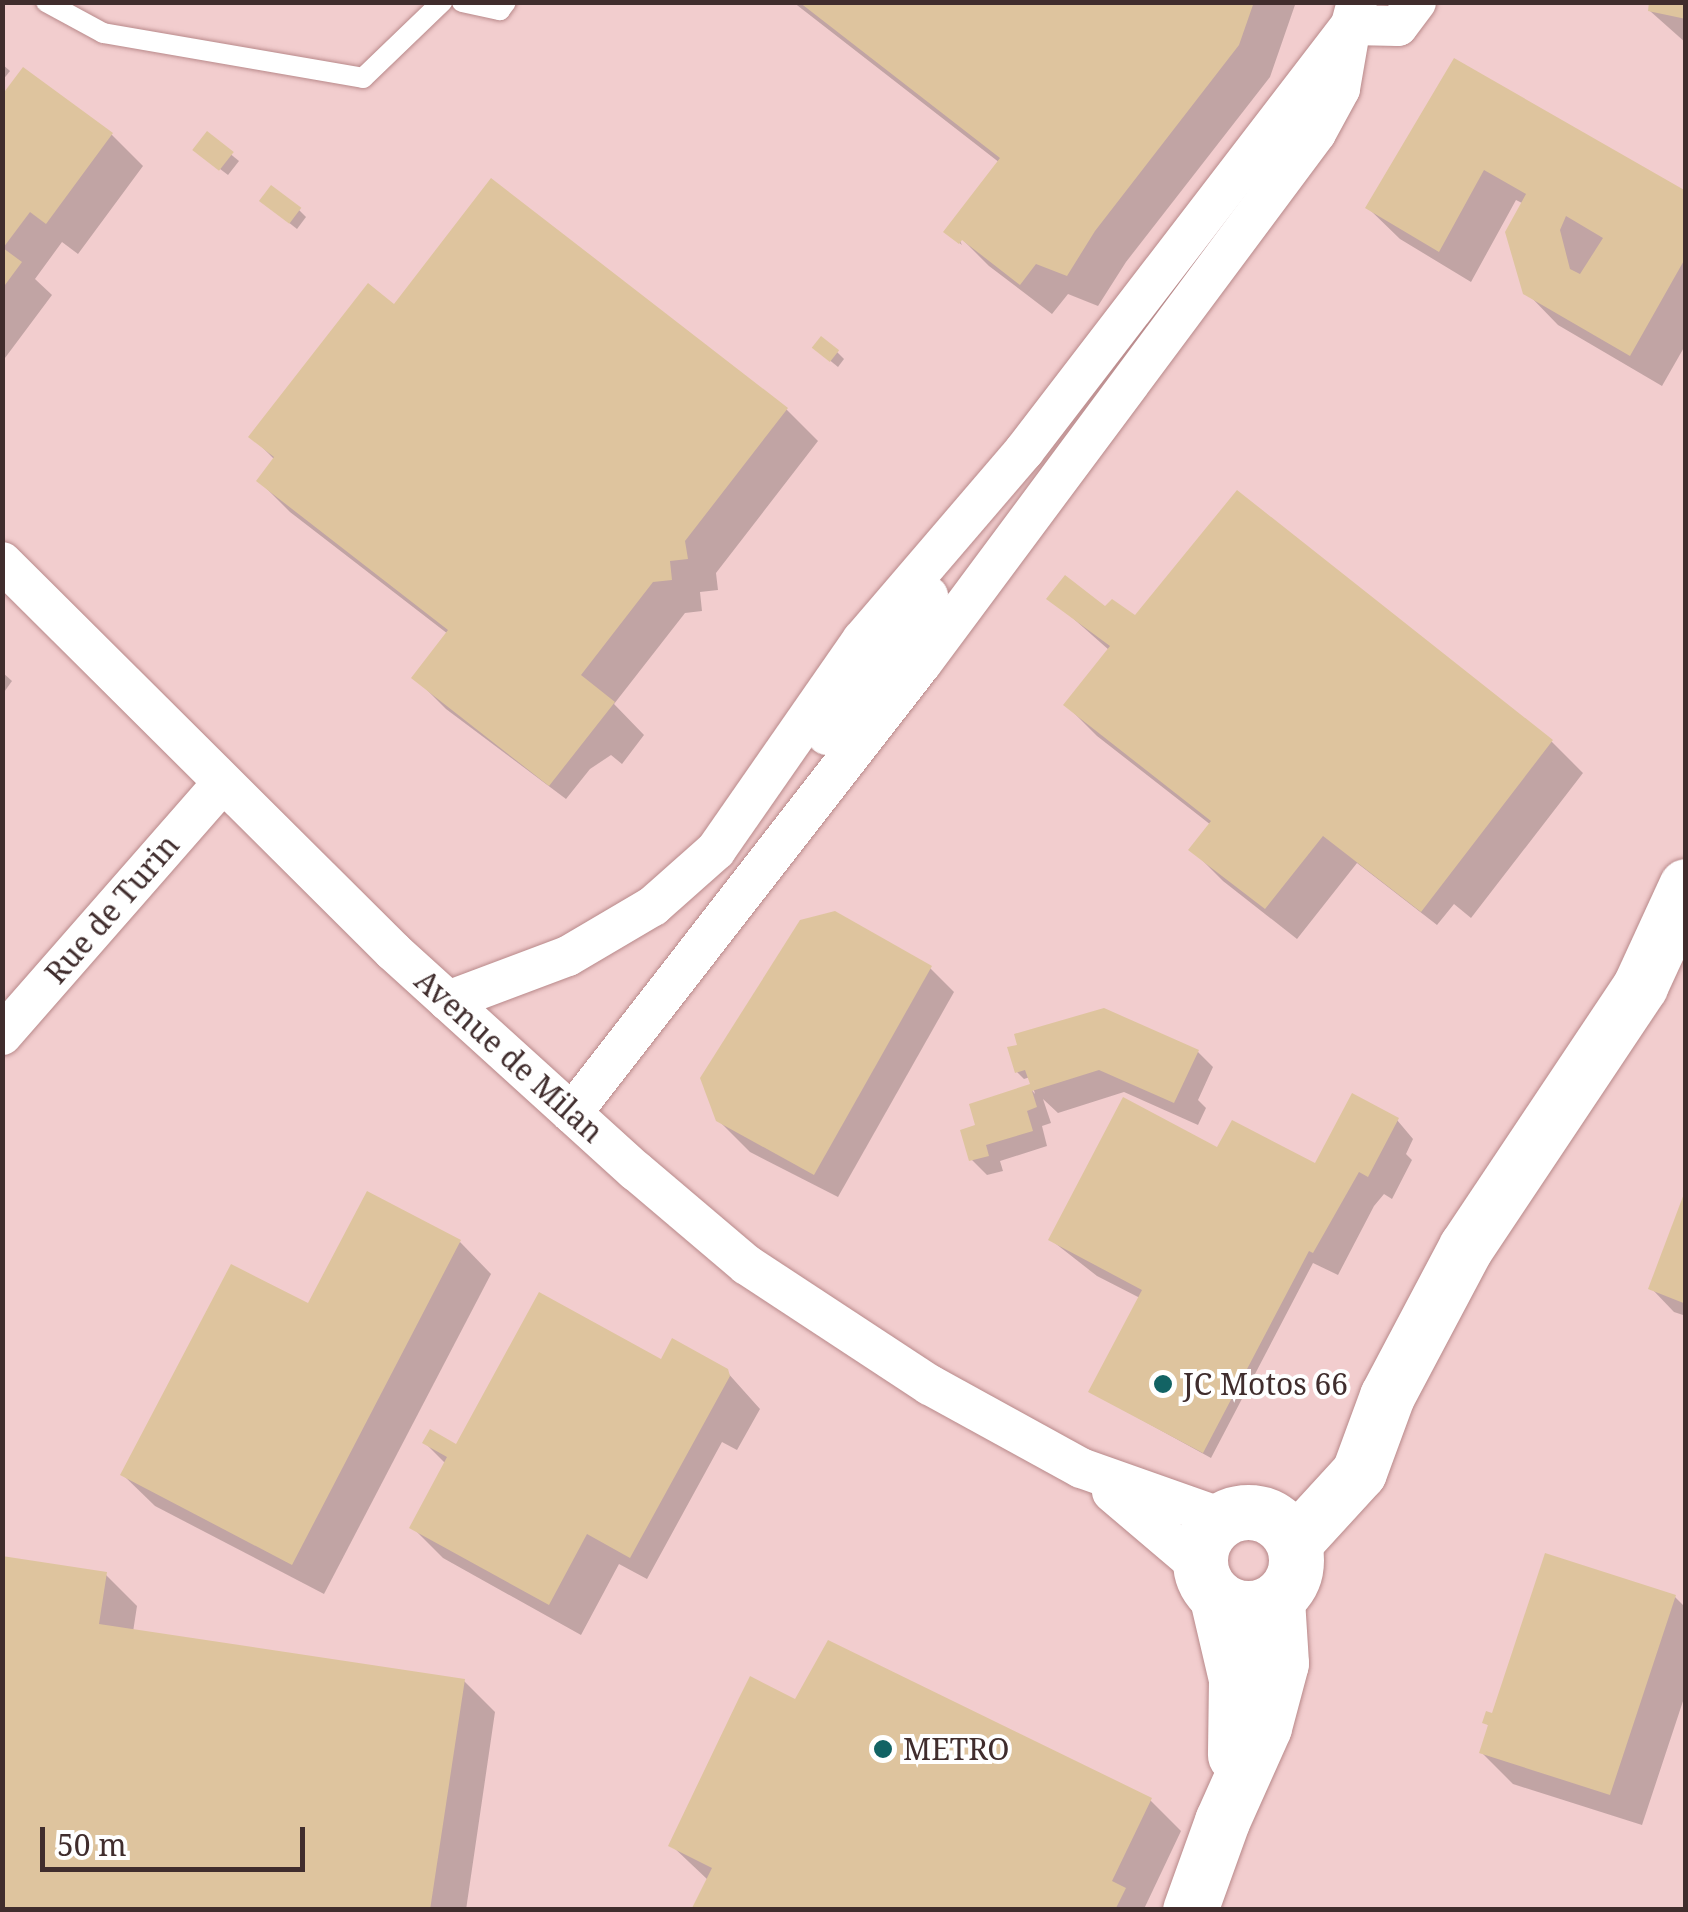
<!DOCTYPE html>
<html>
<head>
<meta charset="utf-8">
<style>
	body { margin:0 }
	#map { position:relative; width:1688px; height:1912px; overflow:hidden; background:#fddede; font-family:"Noto Serif",serif }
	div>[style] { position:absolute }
	.built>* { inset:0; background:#f2cdce; transform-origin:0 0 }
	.shadow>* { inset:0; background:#0003 }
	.building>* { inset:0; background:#dec49e; transform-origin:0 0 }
	.roads { filter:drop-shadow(0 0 2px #b8898a) drop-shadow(0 0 2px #b8898a) }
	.lane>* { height:20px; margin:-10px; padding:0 10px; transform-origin:10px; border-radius:10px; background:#fff }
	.street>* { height:40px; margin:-20px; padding:0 20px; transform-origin:20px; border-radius:20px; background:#fff }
	.secondary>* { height:55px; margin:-27.5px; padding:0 27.5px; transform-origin:27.5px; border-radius:27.5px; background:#fff }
	.secondary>.ring { margin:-27.5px; padding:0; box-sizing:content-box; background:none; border:55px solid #fff; border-radius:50% }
	.dots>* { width:28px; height:28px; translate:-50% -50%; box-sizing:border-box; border:5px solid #fff; border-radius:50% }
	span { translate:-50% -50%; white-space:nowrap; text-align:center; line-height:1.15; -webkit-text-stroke:8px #fff; paint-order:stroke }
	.street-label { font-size:30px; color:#402d2d }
	.poi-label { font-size:30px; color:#402d2d }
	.left { translate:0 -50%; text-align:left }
	.frame { position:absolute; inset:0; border:5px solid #402d2d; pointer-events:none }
	.scale { position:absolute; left:40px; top:1827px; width:265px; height:45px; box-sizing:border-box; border:5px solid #402d2d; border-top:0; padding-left:12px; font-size:30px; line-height:35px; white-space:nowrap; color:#402d2d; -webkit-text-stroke:8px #fff; paint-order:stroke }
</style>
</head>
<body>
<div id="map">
	<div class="built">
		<i style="left:3px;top:3px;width:1682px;height:1906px"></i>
	</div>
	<div class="shadow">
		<i style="clip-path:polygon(793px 2px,1296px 2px,1270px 77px,1126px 262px,1098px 306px,1068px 294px,1052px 314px,989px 266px,956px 233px,962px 245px,946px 232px,1000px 163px)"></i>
		<i style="clip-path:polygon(1686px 2px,1686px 43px,1650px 11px)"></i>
		<i style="clip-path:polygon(1455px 61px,1686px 194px,1686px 344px,1662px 386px,1558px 325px,1526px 292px,1524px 204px,1516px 200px,1471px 282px,1400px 239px,1368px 208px)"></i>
		<i style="clip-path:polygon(2px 64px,10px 71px,2px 81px)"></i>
		<i style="clip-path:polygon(24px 70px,112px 135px,143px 166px,78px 254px,62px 242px,35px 279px,52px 295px,2px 362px,2px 99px)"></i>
		<i style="clip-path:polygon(207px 135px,239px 161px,228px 175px,203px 156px)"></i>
		<i style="clip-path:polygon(492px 181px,787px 410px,818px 441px,716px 573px,718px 590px,700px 592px,702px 611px,685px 613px,614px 704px,644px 735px,622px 764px,611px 755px,590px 769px,566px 799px,446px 709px,415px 678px,448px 634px,290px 512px,259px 481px,275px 460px,252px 437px,394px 307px)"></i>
		<i style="clip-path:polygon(269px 207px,299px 210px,306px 217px,297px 229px)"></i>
		<i style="clip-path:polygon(837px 352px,844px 359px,838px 367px,822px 354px)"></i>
		<i style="clip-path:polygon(1238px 493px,1552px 742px,1583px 773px,1471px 918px,1454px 904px,1437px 925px,1357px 863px,1297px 939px,1223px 881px,1192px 850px,1211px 825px,1097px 736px,1066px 705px,1109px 650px,1050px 598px,1135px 619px)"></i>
		<i style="clip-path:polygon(2px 672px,12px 681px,2px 695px)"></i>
		<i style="clip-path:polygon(930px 968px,954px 992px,838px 1197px,750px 1152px,718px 1120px)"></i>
		<i style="clip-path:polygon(1011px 1049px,1198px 1052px,1213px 1067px,1198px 1100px,1206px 1108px,1198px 1125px,1124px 1092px,1058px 1113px,1043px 1099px,1051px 1123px,1042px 1126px,1047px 1146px,1000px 1161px,1003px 1171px,987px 1175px,971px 1159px,978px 1127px,1029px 1087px,1035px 1094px,1030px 1077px,1024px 1079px,1017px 1072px)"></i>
		<i style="clip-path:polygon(1397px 1120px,1413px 1139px,1406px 1154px,1412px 1160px,1392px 1199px,1384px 1194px,1374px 1206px,1338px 1275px,1313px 1263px,1211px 1458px,1091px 1392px,1140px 1298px,1097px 1276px,1051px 1240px,1218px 1150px,1316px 1167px)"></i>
		<i style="clip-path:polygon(1686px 1197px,1686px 1316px,1674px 1312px,1651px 1288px)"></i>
		<i style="clip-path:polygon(460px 1242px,491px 1274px,324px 1594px,155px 1506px,123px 1475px,309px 1307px)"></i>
		<i style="clip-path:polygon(726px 1371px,760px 1409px,737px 1450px,722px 1442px,647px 1579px,619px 1564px,581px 1635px,443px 1558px,412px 1527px,446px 1464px,425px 1443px,457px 1447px)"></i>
		<i style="clip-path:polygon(105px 1574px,137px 1606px,133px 1632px,464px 1681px,495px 1712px,466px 1910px,2px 1910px)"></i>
		<i style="clip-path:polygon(1675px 1597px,1686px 1608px,1686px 1692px,1642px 1825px,1513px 1784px,1482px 1753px,1490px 1727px,1485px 1722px)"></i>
		<i style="clip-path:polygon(796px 1702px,1150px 1800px,1181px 1831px,1144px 1909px,694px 1910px,708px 1880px,671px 1845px)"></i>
	</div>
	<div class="building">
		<i style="clip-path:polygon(799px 2px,1254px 2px,1239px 45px,1095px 231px,1067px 276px,1036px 264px,1020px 285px,962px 240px,959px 244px,943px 232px,1000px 158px)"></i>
		<i style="clip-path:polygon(1649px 2px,1686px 2px,1686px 19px,1648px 11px)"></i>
		<i style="clip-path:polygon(evenodd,1454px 58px,1686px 191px,1686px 257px,1630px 356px,1523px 294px,1505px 232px,1526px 194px,1484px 170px,1439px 252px,1365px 208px,1454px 58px,1566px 216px,1603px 238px,1580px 274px,1570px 269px,1560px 230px,1566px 216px)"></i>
		<i style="clip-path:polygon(23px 67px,113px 133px,46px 224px,30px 212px,3px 248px,22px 262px,2px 289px,2px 95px)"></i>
		<i style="left:207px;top:131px;width:34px;height:24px;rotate:38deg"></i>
		<i style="clip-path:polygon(491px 178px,788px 408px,685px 541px,688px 559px,670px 561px,672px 580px,653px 582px,581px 675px,615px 702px,549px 786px,411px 678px,448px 630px,256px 481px,274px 457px,248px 437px,368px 283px,394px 304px)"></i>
		<i style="left:271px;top:185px;width:38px;height:20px;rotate:37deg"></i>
		<i style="left:821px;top:336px;width:23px;height:15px;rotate:38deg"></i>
		<i style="clip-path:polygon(1237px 490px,1553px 740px,1421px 912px,1323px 836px,1265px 909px,1188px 850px,1211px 821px,1063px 705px,1110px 646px,1046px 599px,1065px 575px,1105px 606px,1112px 599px,1135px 615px)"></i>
		<i style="clip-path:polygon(835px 911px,932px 966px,814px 1175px,716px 1121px,700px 1078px,800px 920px)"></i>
		<i style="clip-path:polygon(1104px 1008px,1199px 1050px,1174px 1103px,1099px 1070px,1032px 1091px,1037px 1107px,1027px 1111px,1033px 1131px,986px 1145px,989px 1156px,969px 1161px,960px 1130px,975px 1125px,969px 1104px,1030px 1084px,1025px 1070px,1015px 1073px,1007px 1047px,1017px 1045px,1014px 1034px)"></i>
		<i style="clip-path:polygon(1352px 1093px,1399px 1118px,1368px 1177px,1359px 1172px,1313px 1253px,1309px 1251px,1203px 1453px,1088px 1392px,1142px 1290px,1048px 1240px,1123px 1097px,1217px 1147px,1232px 1120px,1315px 1163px)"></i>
		<i style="clip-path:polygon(367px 1191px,461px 1240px,292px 1565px,120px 1475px,231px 1264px,308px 1303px)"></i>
		<i style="clip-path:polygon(1685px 1191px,1686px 1191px,1686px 1304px,1648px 1289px)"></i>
		<i style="clip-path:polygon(539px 1292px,661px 1359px,672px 1338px,728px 1369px,730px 1376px,630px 1558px,587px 1534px,549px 1605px,409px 1528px,447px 1457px,422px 1443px,430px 1429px,456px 1444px)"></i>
		<i style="clip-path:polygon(1545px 1553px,1676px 1595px,1610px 1795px,1479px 1753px,1488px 1725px,1482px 1723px,1486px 1711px,1492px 1713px)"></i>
		<i style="clip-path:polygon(2px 1556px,107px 1572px,99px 1624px,465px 1679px,430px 1910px,2px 1910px)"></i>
		<i style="clip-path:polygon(828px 1640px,1152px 1798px,1112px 1881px,1126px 1888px,1115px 1910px,691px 1910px,712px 1868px,668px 1846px,739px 1698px,750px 1676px,795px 1699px)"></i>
	</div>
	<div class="roads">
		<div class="lane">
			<i style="left:46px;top:2px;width:65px;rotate:28.5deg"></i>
			<i style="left:103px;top:33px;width:264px;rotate:9.8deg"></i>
			<i style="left:363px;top:78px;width:110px;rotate:-43.9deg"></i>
			<i style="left:462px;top:2px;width:39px;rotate:12deg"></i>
			<i style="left:500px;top:10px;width:10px;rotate:-53deg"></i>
		</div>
		<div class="street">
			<i style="left:1357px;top:2px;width:24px;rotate:105deg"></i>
			<i style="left:1351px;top:25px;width:47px;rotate:1.2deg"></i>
			<i style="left:1398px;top:26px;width:30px;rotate:-53deg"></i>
			<i style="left:2px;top:562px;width:552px;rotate:44.85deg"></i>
			<i style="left:393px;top:951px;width:328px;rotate:42.2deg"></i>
			<i style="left:636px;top:1171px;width:145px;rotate:40.3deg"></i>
			<i style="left:747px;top:1265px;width:219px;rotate:33.3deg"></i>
			<i style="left:930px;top:1385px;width:172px;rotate:28.8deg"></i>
			<i style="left:1081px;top:1468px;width:150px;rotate:19.5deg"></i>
			<i style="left:827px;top:735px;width:172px;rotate:-54deg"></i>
			<i style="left:448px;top:1001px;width:128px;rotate:-20.6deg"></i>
			<i style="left:568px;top:956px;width:99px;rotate:-30.5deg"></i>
			<i style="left:653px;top:906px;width:84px;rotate:-41.6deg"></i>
			<i style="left:716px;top:850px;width:256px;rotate:-55.2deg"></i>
			<i style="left:862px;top:640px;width:249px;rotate:-49.4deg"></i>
			<i style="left:1024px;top:451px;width:537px;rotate:-52.49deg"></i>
			<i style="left:1351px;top:25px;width:65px;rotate:99.8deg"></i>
			<i style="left:1340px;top:89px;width:50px;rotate:118.6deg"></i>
			<i style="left:1316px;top:133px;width:662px;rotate:126.64deg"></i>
			<i style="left:921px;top:664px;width:569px;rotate:127.86deg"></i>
			<i style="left:2px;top:1035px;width:334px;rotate:-48.8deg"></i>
			<i style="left:1112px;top:1492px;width:114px;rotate:40.4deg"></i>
		</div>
		<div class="secondary">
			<i class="ring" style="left:1200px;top:1512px;width:41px;height:41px"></i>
			<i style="left:1294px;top:1543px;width:96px;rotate:-47.5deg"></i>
			<i style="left:1359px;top:1472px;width:81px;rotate:-69.8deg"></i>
			<i style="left:1387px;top:1396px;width:169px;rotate:-62.1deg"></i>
			<i style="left:1466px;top:1247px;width:314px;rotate:-56.3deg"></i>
			<i style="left:1640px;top:986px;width:110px;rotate:-65.3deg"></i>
			<i style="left:1217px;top:1598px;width:83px;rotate:76.8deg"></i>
			<i style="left:1236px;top:1679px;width:76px;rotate:90.8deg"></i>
			<i style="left:1190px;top:1910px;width:95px;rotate:-70.2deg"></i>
			<i style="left:1222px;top:1821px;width:103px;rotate:-65.9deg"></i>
			<i style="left:1264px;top:1727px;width:66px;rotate:-75.1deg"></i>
			<i style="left:1281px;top:1663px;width:64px;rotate:-93.6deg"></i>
		</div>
	</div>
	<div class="dots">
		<i style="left:1163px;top:1384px;background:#126364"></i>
		<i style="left:883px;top:1749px;background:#126364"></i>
	</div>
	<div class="street-label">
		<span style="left:112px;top:909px;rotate:-49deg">Rue de Turin</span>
		<span style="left:509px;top:1056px;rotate:42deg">Avenue de Milan</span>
	</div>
	<div class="poi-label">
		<span class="left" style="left:1183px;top:1384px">JC Motos 66</span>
		<span class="left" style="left:903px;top:1749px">METRO</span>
	</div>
	<div class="frame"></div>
	<div class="scale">50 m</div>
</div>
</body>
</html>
